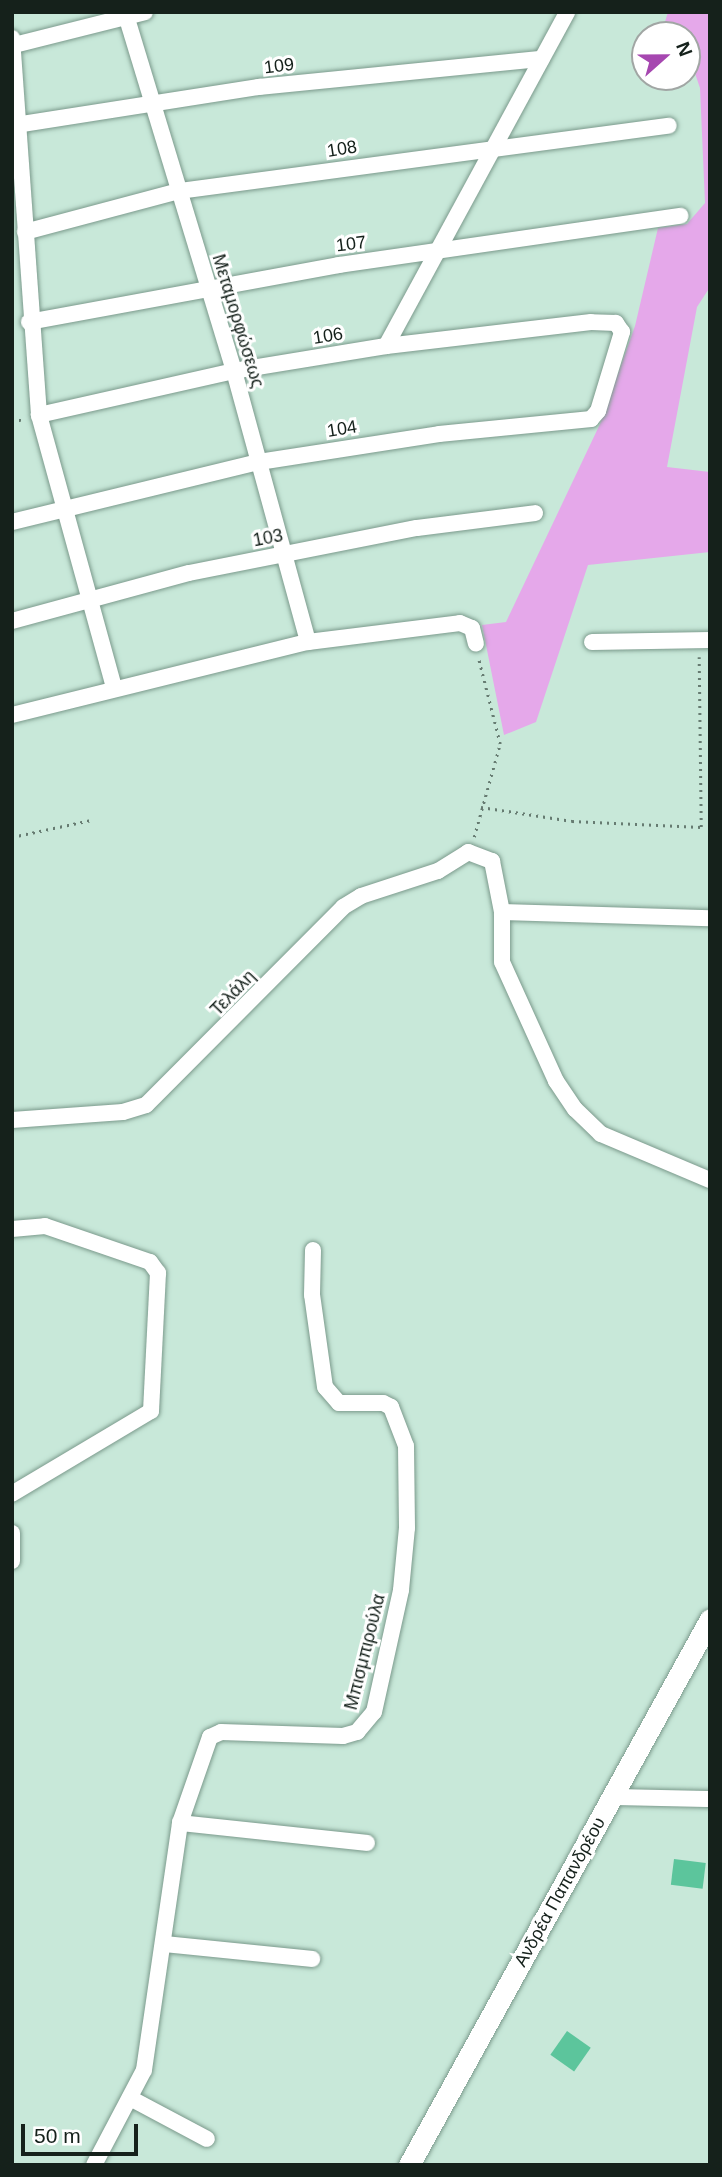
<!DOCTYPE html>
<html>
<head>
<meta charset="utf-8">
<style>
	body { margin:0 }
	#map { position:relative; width:722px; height:2177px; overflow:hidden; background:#c8e8d9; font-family:Arial,sans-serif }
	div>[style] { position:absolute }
	.green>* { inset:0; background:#e5a8ea }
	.building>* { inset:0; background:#5cc59c; transform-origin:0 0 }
	.path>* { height:2.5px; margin-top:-1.25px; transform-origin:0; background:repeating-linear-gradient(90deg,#667b71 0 2px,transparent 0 7px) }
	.roads { filter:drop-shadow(0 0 2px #7b9a8c) drop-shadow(0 0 2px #7b9a8c) }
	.minor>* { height:16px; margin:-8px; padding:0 8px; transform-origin:8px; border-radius:8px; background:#fff }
	.major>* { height:21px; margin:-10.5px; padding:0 10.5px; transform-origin:10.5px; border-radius:10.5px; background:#fff }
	span { translate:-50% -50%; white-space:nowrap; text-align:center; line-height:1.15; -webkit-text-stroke:6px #fff; paint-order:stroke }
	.street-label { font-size:18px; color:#15211b }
	.frame { position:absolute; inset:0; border:14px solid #15211b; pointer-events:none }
	.north { position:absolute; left:631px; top:21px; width:70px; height:70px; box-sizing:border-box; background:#fff; border:2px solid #a1a6a4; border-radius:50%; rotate:69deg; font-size:19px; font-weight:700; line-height:28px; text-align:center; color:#15211b }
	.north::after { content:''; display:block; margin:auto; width:24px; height:32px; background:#a647b0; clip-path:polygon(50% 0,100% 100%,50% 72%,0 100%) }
	.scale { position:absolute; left:21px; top:2124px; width:117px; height:32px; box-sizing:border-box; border:4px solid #15211b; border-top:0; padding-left:9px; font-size:21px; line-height:24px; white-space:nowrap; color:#15211b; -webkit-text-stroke:5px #fff; paint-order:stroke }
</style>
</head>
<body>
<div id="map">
	<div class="green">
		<i style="clip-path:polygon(668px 12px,710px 12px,710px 287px,697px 307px,667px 467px,710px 472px,710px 552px,588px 565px,536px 722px,504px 735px,482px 625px,506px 622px,600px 424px,635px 326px,658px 228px,687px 224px,705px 203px,700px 88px,687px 50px,687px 35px,661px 35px)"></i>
	</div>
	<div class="building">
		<i style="left:674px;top:1859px;width:32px;height:26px;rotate:7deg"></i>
		<i style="left:567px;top:2031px;width:29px;height:29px;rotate:35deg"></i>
	</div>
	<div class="path">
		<i style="left:12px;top:422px;width:11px;rotate:-15deg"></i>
		<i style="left:481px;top:807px;width:92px;rotate:8.7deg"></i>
		<i style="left:572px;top:821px;width:129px;rotate:2.7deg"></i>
		<i style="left:701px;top:827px;width:170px;rotate:-90.7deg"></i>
		<i style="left:12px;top:837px;width:81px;rotate:-12.1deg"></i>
		<i style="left:474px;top:837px;width:97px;rotate:-74.4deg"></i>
		<i style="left:500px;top:744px;width:90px;rotate:-104.2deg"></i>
	</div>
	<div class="roads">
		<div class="minor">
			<i style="left:125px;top:12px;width:375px;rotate:73.1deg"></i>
			<i style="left:234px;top:371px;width:281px;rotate:74.7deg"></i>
			<i style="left:12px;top:38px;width:378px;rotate:85.9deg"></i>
			<i style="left:39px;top:415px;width:283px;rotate:74.6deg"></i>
			<i style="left:14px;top:45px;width:135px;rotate:-14.1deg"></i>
			<i style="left:22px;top:124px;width:240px;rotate:-8.9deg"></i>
			<i style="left:259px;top:87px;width:284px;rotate:-5.7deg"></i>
			<i style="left:25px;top:232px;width:159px;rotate:-14.9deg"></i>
			<i style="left:179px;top:191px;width:494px;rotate:-7.6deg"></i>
			<i style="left:29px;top:322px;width:315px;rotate:-10.4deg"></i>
			<i style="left:339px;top:265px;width:345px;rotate:-8.2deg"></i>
			<i style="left:386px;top:346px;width:380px;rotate:-61.5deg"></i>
			<i style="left:12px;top:522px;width:254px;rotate:-13.7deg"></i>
			<i style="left:259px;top:462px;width:182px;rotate:-8.8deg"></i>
			<i style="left:439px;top:434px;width:153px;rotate:-5.6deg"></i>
			<i style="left:591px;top:419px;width:11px;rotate:-49deg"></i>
			<i style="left:598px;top:411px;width:83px;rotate:-73.1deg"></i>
			<i style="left:622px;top:332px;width:11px;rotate:-124deg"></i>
			<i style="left:616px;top:323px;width:25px;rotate:-178deg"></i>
			<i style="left:591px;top:322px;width:206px;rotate:173.3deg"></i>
			<i style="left:386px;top:346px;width:154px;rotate:170.7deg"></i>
			<i style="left:234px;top:371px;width:200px;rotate:167.3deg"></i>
			<i style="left:12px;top:621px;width:183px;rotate:-15.2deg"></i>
			<i style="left:189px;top:573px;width:232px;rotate:-11.2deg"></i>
			<i style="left:417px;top:528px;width:119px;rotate:-7.2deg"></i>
			<i style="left:592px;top:642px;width:118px;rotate:-1deg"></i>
			<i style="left:12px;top:715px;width:305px;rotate:-13.9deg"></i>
			<i style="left:308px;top:642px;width:153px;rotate:-7.1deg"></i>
			<i style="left:460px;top:623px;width:13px;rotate:23deg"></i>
			<i style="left:472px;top:628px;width:16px;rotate:76deg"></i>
			<i style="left:502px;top:912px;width:208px;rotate:1.7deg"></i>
			<i style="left:12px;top:1120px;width:111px;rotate:-4.1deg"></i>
			<i style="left:123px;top:1112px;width:24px;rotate:-17deg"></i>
			<i style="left:146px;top:1105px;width:279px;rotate:-45.1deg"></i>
			<i style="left:343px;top:907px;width:21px;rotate:-31deg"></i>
			<i style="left:361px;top:896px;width:81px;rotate:-18deg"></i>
			<i style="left:438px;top:871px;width:36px;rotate:-32deg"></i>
			<i style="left:468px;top:852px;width:26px;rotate:21deg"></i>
			<i style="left:492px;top:861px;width:52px;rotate:78.9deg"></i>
			<i style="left:502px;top:912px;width:50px;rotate:90deg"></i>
			<i style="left:502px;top:962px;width:131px;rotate:65.6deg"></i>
			<i style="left:556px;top:1081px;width:34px;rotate:56deg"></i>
			<i style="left:575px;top:1109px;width:36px;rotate:44deg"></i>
			<i style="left:601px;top:1134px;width:118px;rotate:22.9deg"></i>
			<i style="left:12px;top:1229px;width:33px;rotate:-5deg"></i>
			<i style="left:45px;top:1226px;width:111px;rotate:18.9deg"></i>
			<i style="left:150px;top:1262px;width:14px;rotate:54deg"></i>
			<i style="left:158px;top:1273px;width:138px;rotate:92.9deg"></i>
			<i style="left:151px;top:1411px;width:162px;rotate:149.2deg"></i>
			<i style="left:12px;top:1533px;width:28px;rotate:90deg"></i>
			<i style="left:612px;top:1797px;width:98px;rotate:1.2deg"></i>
			<i style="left:180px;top:1823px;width:188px;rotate:6.1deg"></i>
			<i style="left:165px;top:1944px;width:148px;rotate:5.8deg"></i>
			<i style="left:130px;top:2098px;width:87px;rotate:28deg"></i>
			<i style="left:94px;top:2165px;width:107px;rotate:-62.2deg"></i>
			<i style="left:144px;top:2070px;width:250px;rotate:-81.7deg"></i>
			<i style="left:180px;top:1823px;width:91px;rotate:-70.8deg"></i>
			<i style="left:210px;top:1737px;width:12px;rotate:-24deg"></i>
			<i style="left:221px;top:1732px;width:122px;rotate:1.9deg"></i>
			<i style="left:343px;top:1736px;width:15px;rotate:-16deg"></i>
			<i style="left:357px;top:1732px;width:26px;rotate:-50deg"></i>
			<i style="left:374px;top:1712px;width:125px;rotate:-77.5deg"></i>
			<i style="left:401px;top:1590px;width:62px;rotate:-84.5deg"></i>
			<i style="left:407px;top:1528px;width:82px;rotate:-90.7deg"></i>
			<i style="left:406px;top:1446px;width:42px;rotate:-111deg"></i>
			<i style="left:391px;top:1407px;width:9px;rotate:-153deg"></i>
			<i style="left:383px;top:1403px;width:44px;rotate:180deg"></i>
			<i style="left:339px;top:1403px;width:21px;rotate:-131deg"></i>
			<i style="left:325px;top:1387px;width:93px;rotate:-98deg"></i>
			<i style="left:312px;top:1295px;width:45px;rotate:-88.7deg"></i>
		</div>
		<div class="major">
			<i style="left:409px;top:2165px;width:623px;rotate:-61.13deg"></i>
		</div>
	</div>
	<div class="street-label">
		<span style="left:279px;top:66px;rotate:-7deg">109</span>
		<span style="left:342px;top:149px;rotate:-9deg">108</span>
		<span style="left:351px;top:244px;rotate:-7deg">107</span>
		<span style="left:238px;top:321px;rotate:73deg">Μεταμορφώσεως</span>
		<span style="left:328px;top:336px;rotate:-9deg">106</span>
		<span style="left:342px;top:429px;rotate:-9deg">104</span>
		<span style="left:268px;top:538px;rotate:-11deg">103</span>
		<span style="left:233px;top:993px;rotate:-46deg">Τελάλη</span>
		<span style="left:365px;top:1652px;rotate:-76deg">Μπισμπιρούλα</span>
		<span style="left:560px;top:1892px;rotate:-61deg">Ανδρέα Παπανδρέου</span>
	</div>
	<div class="frame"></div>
	<div class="north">N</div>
	<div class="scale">50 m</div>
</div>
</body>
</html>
